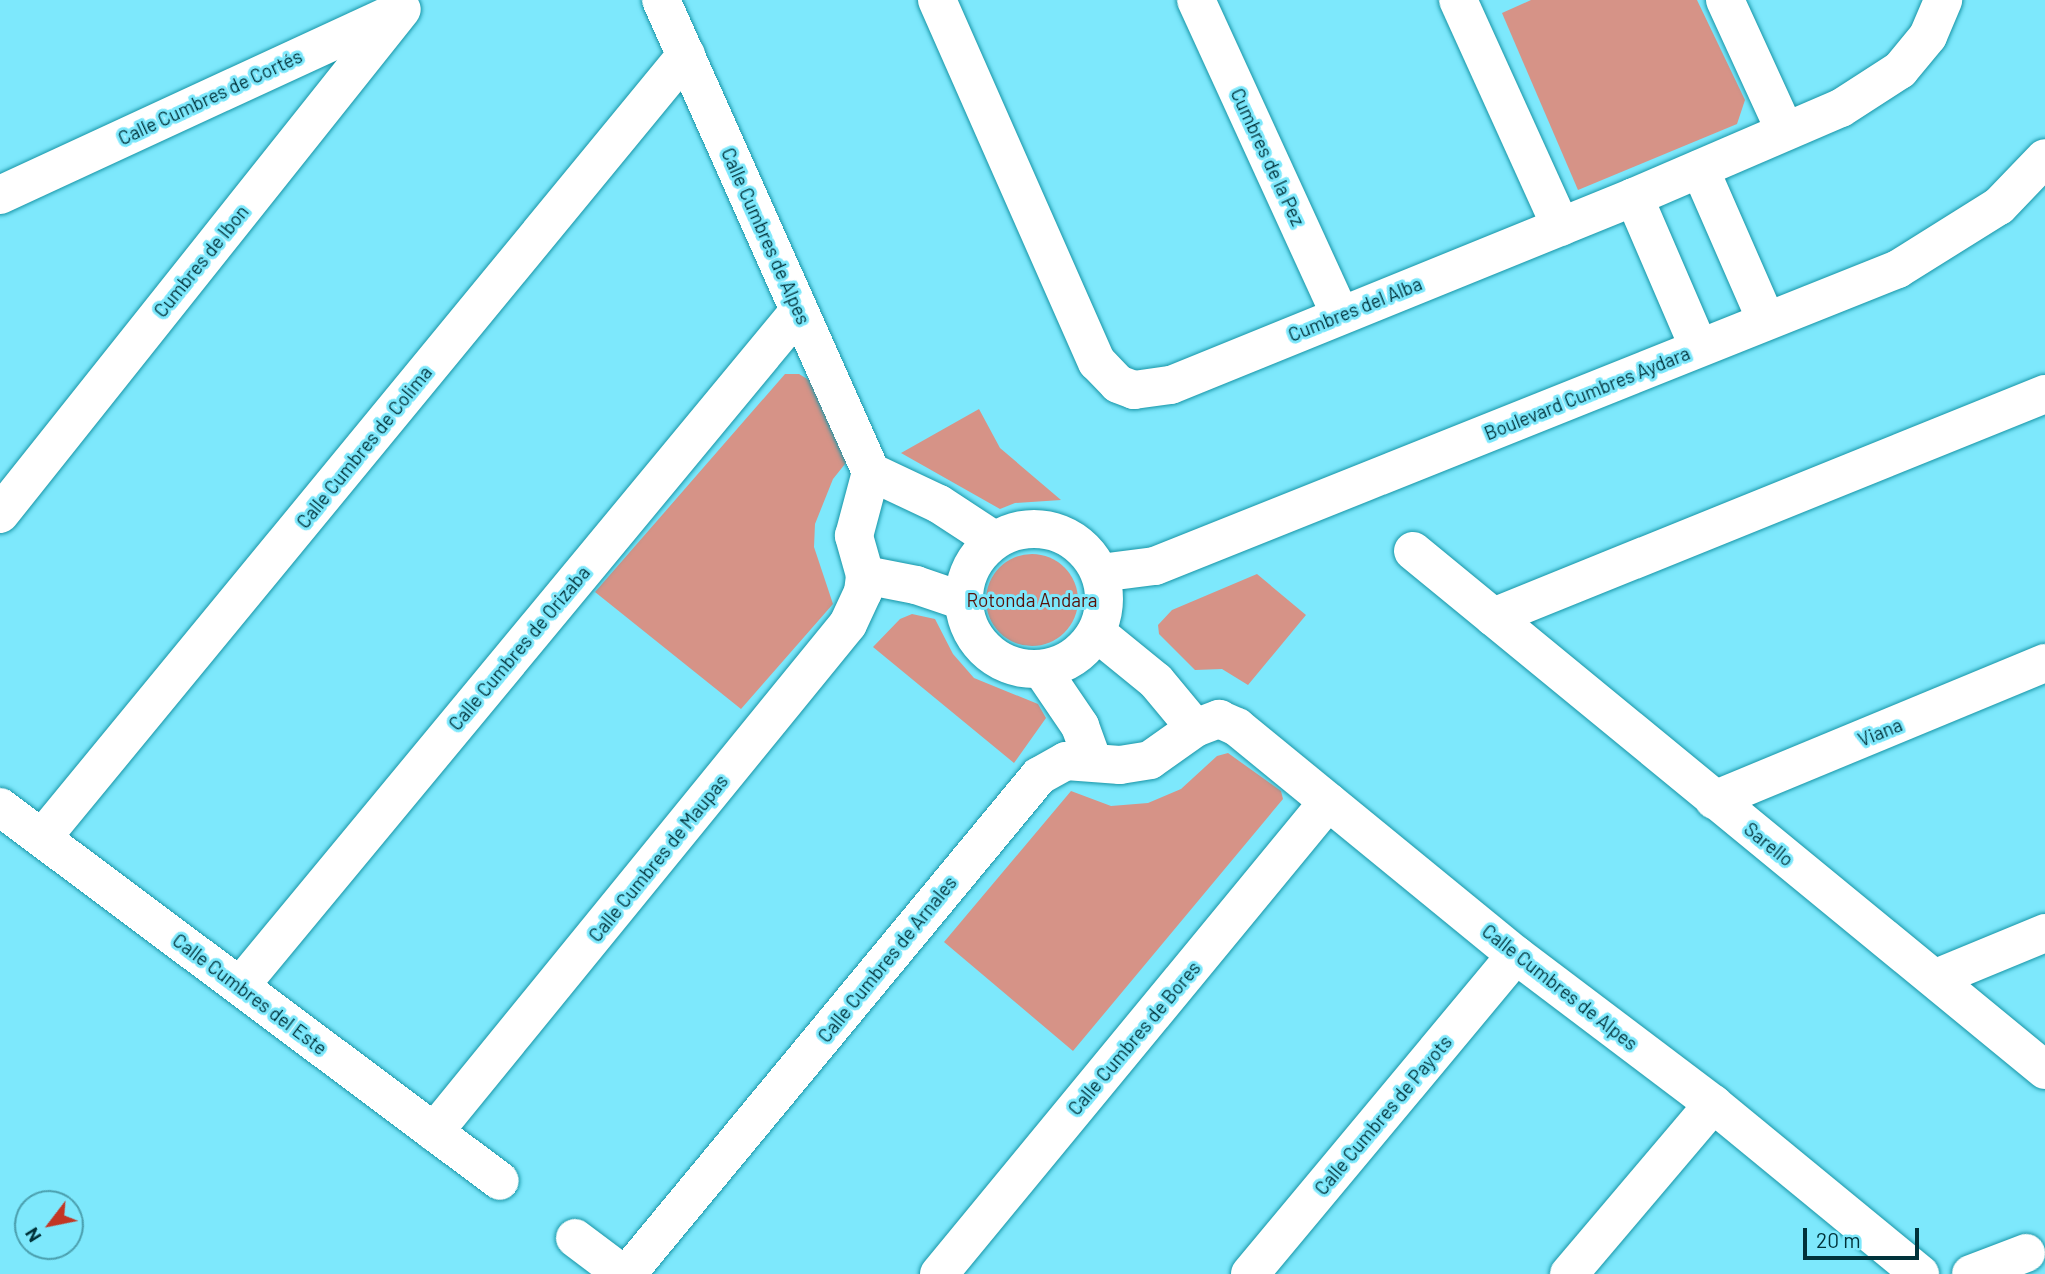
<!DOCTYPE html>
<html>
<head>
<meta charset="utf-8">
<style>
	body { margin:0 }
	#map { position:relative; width:2045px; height:1274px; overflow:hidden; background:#7de8fc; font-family:Barlow,sans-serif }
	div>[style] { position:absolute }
	.green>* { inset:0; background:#d69387 }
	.round { border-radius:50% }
	.roads { filter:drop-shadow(0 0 2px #1895a7) drop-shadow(0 0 2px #1895a7) }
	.minor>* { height:38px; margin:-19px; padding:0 19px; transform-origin:19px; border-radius:19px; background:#fff }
	.minor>.ring { margin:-19px; padding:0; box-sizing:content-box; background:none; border:38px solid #fff; border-radius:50% }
	span { translate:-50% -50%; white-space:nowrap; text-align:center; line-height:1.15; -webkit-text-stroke:6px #7de8fc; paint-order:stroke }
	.street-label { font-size:19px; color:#00323a }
	.park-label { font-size:19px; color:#59120a }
	.north { position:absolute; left:14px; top:1190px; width:70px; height:70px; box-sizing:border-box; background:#7de8fc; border:2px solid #4b9fae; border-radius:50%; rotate:238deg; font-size:19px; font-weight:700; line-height:28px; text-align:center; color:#00323a }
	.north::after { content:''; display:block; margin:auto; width:24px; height:32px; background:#c23624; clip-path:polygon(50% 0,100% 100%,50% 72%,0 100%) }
	.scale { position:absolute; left:1803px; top:1228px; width:116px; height:32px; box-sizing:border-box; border:4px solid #00323a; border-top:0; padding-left:9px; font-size:21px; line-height:24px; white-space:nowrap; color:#00323a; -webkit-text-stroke:5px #7de8fc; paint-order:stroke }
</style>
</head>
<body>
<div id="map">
	<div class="green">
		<i style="clip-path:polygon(1531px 0,1697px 0,1745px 100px,1737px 124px,1578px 190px,1502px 13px)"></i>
		<i style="clip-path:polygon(785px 374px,799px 374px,814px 383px,849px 459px,833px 479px,815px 524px,814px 547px,833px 604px,741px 709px,595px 592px)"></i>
		<i style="clip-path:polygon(979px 409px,1000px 448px,1061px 500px,1015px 503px,1000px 509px,901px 453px)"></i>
		<i class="round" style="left:986px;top:554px;width:92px;height:92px"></i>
		<i style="clip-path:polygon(1257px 574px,1306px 615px,1248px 685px,1222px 669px,1195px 670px,1159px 634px,1158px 625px,1172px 610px)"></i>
		<i style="clip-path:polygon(912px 614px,935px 619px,953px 654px,974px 678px,1038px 704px,1046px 718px,1014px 763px,873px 647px,900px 619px)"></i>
		<i style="clip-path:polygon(1228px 753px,1281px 791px,1283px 799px,1073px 1051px,944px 942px,1071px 791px,1111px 806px,1148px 803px,1181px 789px,1217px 756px)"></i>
	</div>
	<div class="roads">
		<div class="minor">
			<i style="left:661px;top:0;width:517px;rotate:66.01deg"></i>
			<i style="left:937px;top:0;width:396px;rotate:66.2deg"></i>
			<i style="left:1097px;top:362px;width:30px;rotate:46deg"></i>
			<i style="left:1118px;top:384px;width:17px;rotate:21deg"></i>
			<i style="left:1134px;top:390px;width:37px;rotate:-8deg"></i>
			<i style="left:1171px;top:385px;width:500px;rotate:-22.1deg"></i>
			<i style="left:1634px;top:197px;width:225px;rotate:-23.3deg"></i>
			<i style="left:1841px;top:108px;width:70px;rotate:-32.8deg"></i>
			<i style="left:1900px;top:70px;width:44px;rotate:-50.5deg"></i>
			<i style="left:1928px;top:36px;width:39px;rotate:-67deg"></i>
			<i style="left:1196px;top:0;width:346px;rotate:65.4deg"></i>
			<i style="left:1458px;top:0;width:249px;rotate:65.6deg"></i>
			<i style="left:1725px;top:0;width:144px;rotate:65.4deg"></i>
			<i style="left:1700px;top:169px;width:165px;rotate:66.4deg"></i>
			<i style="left:0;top:195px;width:433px;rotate:-24.8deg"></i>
			<i style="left:1634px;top:197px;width:164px;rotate:66.7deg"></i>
			<i style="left:871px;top:472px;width:75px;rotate:25.2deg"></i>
			<i style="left:939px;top:504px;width:66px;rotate:33.2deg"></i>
			<i style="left:0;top:514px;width:645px;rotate:-51.48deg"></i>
			<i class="ring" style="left:964px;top:529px;width:102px;height:102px"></i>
			<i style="left:1413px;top:551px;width:818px;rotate:39.39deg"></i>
			<i style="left:1100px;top:573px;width:55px;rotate:-7.3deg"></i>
			<i style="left:1155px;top:566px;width:800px;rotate:-21.79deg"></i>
			<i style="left:1898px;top:269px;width:119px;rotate:-32deg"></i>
			<i style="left:1999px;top:206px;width:66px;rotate:-46.2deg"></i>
			<i style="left:865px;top:575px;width:52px;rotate:11.1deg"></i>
			<i style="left:916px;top:585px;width:50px;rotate:18.8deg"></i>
			<i style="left:1493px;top:617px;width:595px;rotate:-22deg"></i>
			<i style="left:1097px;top:633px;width:76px;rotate:39.1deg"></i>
			<i style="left:1156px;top:681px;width:61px;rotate:50.3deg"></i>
			<i style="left:1042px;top:670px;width:68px;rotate:55.8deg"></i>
			<i style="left:1080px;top:726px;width:37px;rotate:70deg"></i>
			<i style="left:1714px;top:800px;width:358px;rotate:-22.5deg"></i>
			<i style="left:0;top:807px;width:624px;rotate:36.8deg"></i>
			<i style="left:42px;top:838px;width:1014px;rotate:-50.56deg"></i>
			<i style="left:1936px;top:978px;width:118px;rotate:-22.4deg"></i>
			<i style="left:240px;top:986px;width:876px;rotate:-50.37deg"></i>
			<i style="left:434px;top:1132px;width:655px;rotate:-50.82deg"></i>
			<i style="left:848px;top:624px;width:35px;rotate:-65deg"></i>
			<i style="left:863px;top:592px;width:17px;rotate:-83deg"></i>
			<i style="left:865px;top:575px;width:41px;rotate:-105.8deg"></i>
			<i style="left:854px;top:536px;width:66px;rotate:-75.1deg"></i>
			<i style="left:575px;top:1238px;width:60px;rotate:36.9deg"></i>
			<i style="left:627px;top:1274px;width:646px;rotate:-50.4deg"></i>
			<i style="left:1039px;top:776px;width:31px;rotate:-29deg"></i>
			<i style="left:1066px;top:761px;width:54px;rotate:4.2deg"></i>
			<i style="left:1120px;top:765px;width:30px;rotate:-9deg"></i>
			<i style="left:1150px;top:760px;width:55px;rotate:-35.4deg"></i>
			<i style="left:1195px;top:728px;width:26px;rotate:-21deg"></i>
			<i style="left:1219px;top:719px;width:20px;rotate:24deg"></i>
			<i style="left:1237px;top:727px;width:360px;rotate:39.3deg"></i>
			<i style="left:1516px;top:955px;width:247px;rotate:37.1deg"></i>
			<i style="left:1713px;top:1104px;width:268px;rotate:39.4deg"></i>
			<i style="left:939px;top:1274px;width:612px;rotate:-50.51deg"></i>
			<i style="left:1250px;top:1274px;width:415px;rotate:-50.2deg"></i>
			<i style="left:1569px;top:1274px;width:223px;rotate:-49.7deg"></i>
			<i style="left:1971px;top:1274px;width:59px;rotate:-20.9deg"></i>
		</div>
	</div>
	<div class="street-label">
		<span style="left:210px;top:97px;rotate:-25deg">Calle Cumbres de Cortés</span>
		<span style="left:1268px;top:157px;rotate:65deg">Cumbres de la Pez</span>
		<span style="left:766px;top:236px;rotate:66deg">Calle Cumbres de Alpes</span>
		<span style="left:201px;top:261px;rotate:-51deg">Cumbres de Ibon</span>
		<span style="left:1355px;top:309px;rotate:-22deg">Cumbres del Alba</span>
		<span style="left:1587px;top:393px;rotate:-22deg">Boulevard Cumbres Aydara</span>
		<span style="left:364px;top:447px;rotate:-51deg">Calle Cumbres de Colima</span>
		<span style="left:519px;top:648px;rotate:-50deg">Calle Cumbres de Orizaba</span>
		<span style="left:1880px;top:732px;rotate:-22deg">Viana</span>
		<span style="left:1769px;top:844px;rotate:39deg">Sarello</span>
		<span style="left:658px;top:858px;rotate:-51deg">Calle Cumbres de Maupas</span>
		<span style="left:887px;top:959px;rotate:-51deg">Calle Cumbres de Arnales</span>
		<span style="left:1560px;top:987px;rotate:38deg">Calle Cumbres de Alpes</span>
		<span style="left:250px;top:994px;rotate:37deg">Calle Cumbres del Este</span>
		<span style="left:1134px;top:1038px;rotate:-50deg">Calle Cumbres de Bores</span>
		<span style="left:1383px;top:1115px;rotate:-50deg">Calle Cumbres de Payots</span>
	</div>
	<div class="park-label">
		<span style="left:1032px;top:600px">Rotonda Andara</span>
	</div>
	<div class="north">N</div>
	<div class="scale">20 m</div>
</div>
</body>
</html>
